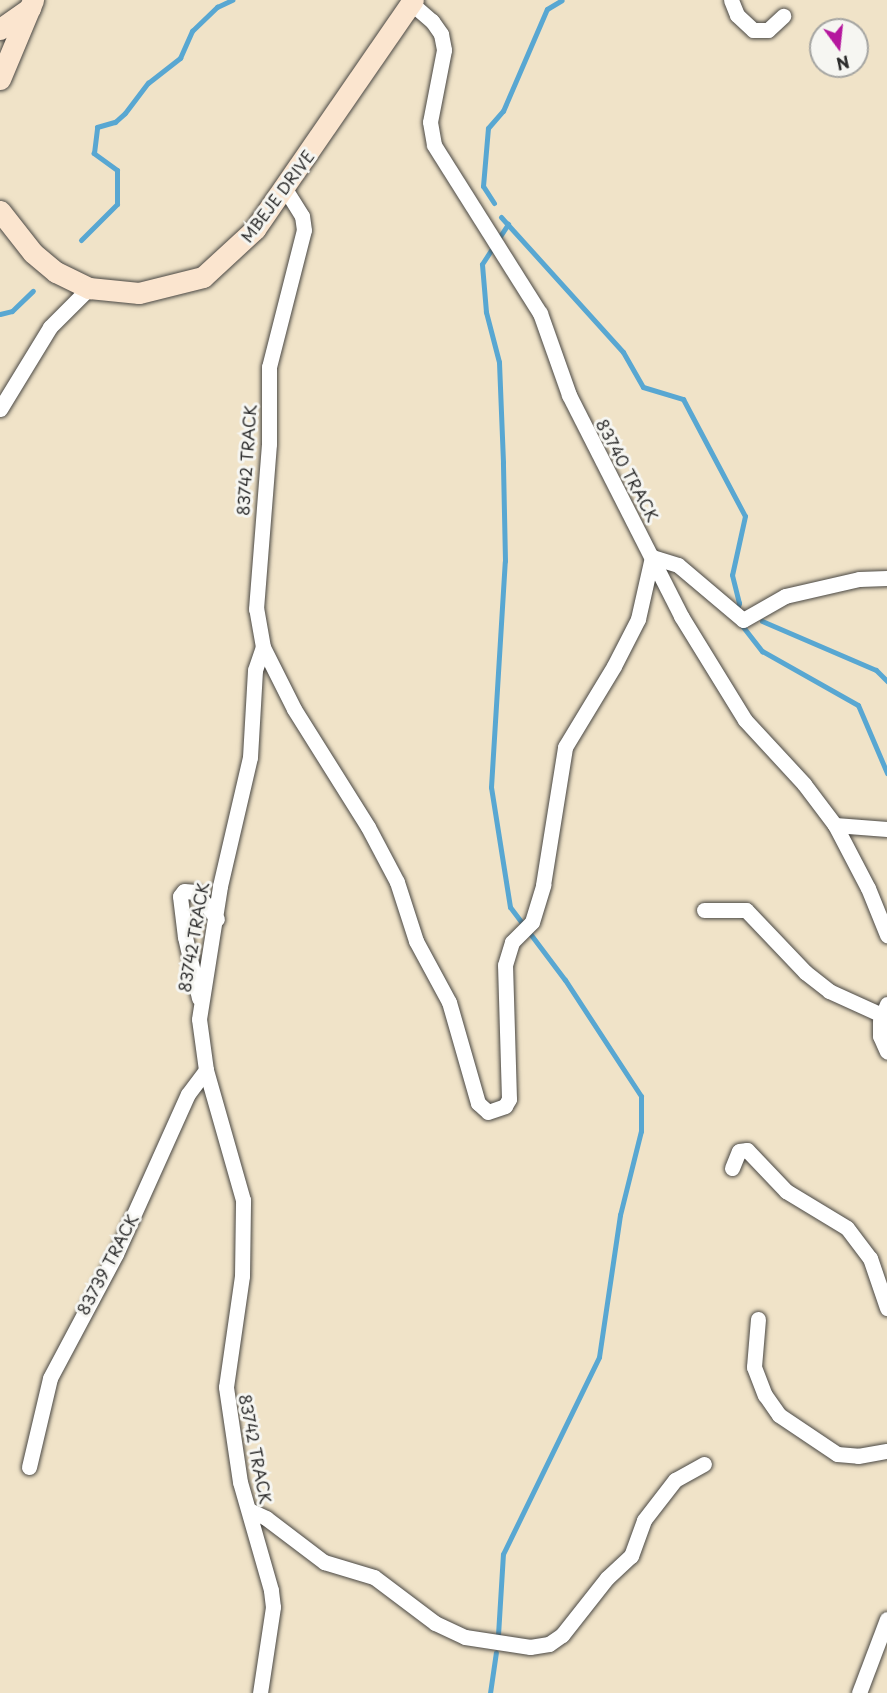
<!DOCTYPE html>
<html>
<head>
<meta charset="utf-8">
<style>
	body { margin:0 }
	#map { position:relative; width:887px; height:1693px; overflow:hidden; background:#f0e3c8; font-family:"Playpen Sans",sans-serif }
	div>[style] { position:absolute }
	.stream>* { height:5px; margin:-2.5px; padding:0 2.5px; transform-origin:2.5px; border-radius:2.5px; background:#58a7d2 }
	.roads { filter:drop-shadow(0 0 2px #494743) drop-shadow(0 0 2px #494743) }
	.street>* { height:15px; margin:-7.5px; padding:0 7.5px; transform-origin:7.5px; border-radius:7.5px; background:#fff }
	.secondary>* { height:21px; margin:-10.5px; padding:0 10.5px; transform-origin:10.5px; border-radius:10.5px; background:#fbe5cf }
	span { translate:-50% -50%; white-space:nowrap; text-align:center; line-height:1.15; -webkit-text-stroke:6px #f6f6f2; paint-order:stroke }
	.street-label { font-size:16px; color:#2b2b2b }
	.north { position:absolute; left:809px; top:18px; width:60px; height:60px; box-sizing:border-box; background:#f6f6f2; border:2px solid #a5a5a2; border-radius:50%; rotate:165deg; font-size:16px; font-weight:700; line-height:24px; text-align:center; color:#2b2b2b }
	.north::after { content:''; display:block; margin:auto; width:21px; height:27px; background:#b5179e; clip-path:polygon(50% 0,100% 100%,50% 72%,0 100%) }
</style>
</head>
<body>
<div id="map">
	<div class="stream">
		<i style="left:494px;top:203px;width:20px;rotate:-123deg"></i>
		<i style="left:483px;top:186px;width:58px;rotate:-85.1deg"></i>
		<i style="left:488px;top:128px;width:23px;rotate:-49deg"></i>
		<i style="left:503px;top:111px;width:111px;rotate:-66.7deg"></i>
		<i style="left:547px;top:9px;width:17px;rotate:-31deg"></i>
		<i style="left:501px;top:217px;width:182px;rotate:47.9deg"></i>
		<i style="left:623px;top:352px;width:40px;rotate:60.3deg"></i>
		<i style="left:643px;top:387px;width:42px;rotate:16.7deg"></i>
		<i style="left:683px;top:399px;width:132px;rotate:62.1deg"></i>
		<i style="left:745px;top:516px;width:60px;rotate:102.4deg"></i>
		<i style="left:732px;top:575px;width:29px;rotate:76deg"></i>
		<i style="left:739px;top:603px;width:9px;rotate:108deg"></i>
		<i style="left:81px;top:240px;width:51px;rotate:-45deg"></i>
		<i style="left:117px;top:204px;width:34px;rotate:-90deg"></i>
		<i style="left:117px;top:170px;width:29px;rotate:-144deg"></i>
		<i style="left:94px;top:153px;width:26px;rotate:-83deg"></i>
		<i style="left:97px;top:127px;width:19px;rotate:-16deg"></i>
		<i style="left:115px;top:122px;width:13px;rotate:-42deg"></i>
		<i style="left:125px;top:113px;width:38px;rotate:-53deg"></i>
		<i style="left:148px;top:83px;width:41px;rotate:-38deg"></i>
		<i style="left:180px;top:58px;width:30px;rotate:-66deg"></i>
		<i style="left:192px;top:31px;width:35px;rotate:-44deg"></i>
		<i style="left:217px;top:7px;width:17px;rotate:-25deg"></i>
		<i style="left:0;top:314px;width:12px;rotate:-14deg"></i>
		<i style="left:12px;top:311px;width:29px;rotate:-44deg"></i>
		<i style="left:762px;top:621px;width:124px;rotate:23.3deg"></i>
		<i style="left:876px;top:670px;width:16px;rotate:45deg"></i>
		<i style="left:740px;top:623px;width:36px;rotate:52deg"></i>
		<i style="left:762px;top:651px;width:110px;rotate:29.4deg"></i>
		<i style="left:858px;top:705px;width:74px;rotate:66.9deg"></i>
		<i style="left:498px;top:1635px;width:81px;rotate:-86.5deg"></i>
		<i style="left:503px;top:1554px;width:219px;rotate:-64deg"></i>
		<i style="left:599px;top:1357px;width:144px;rotate:-81.6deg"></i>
		<i style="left:620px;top:1215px;width:87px;rotate:-76deg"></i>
		<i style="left:641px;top:1131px;width:35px;rotate:-90deg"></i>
		<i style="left:641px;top:1096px;width:139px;rotate:-123.2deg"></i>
		<i style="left:565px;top:980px;width:91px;rotate:-127deg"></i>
		<i style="left:510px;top:907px;width:121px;rotate:-99deg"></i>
		<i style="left:491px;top:787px;width:226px;rotate:-86.5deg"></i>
		<i style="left:505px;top:561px;width:99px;rotate:-91.2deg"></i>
		<i style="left:503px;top:462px;width:100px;rotate:-92.3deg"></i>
		<i style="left:499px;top:362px;width:52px;rotate:-104.6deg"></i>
		<i style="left:486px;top:312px;width:48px;rotate:-94.8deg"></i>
		<i style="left:482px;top:264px;width:48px;rotate:-57deg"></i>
		<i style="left:490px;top:1693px;width:41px;rotate:-81.7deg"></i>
	</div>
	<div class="roads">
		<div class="street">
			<i style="left:731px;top:0;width:16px;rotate:68deg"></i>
			<i style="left:737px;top:15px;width:22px;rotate:43deg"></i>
			<i style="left:753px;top:30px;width:15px"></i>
			<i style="left:768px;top:30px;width:21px;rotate:-43deg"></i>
			<i style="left:411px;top:3px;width:28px;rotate:41deg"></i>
			<i style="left:432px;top:21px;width:16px;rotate:55deg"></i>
			<i style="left:441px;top:34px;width:16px;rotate:79deg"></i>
			<i style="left:444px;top:50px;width:73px;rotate:101deg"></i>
			<i style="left:430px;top:122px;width:23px;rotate:80deg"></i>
			<i style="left:434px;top:145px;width:199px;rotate:57.8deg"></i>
			<i style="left:540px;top:313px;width:87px;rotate:70.5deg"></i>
			<i style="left:569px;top:395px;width:248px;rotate:63.1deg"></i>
			<i style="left:681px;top:616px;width:122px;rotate:58.4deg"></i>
			<i style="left:745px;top:720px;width:87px;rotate:47.3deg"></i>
			<i style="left:804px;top:784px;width:51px;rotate:52.9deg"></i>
			<i style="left:835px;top:825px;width:71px;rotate:62.4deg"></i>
			<i style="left:868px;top:888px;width:51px;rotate:68deg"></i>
			<i style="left:0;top:409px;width:96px;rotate:-58.6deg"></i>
			<i style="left:50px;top:327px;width:55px;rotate:-45deg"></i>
			<i style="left:263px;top:647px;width:69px;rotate:63.4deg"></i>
			<i style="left:294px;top:709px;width:139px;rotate:57.9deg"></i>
			<i style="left:368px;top:827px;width:62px;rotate:62.2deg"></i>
			<i style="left:397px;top:882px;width:62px;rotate:72.1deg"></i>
			<i style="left:416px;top:941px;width:69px;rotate:61.6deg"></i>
			<i style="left:449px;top:1002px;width:105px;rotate:74deg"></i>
			<i style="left:478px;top:1103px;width:13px;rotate:42deg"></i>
			<i style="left:488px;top:1112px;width:18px;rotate:-19deg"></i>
			<i style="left:505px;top:1106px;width:8px;rotate:-60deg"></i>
			<i style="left:509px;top:1099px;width:134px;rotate:-91.7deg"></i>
			<i style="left:505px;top:965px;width:24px;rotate:-73deg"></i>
			<i style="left:512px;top:942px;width:28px;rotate:-45deg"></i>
			<i style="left:532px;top:922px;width:39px;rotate:-73deg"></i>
			<i style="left:543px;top:885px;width:140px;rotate:-80.9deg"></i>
			<i style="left:565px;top:747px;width:95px;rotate:-58.8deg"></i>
			<i style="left:614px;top:666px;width:53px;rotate:-62.9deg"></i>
			<i style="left:638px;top:619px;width:64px;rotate:-77.3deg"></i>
			<i style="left:652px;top:557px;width:27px;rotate:17deg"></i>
			<i style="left:678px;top:565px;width:85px;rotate:40.2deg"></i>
			<i style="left:743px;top:620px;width:48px;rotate:-29.7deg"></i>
			<i style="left:785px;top:596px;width:76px;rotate:-12.9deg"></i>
			<i style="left:859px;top:579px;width:28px;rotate:-2deg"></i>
			<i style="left:835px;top:825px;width:52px;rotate:4.4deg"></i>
			<i style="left:704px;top:910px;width:42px"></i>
			<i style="left:746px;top:910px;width:86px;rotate:46.4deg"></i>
			<i style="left:805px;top:972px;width:31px;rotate:38deg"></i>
			<i style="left:829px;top:991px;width:58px;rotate:24.4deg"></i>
			<i style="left:199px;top:998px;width:63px;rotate:-102.9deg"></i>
			<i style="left:185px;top:937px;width:41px;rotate:-97deg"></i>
			<i style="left:180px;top:896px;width:6px;rotate:-51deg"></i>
			<i style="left:184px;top:891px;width:12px;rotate:5deg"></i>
			<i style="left:196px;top:892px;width:34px;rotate:52deg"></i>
			<i style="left:887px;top:1004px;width:18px;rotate:112deg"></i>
			<i style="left:880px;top:1021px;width:15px;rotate:90deg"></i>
			<i style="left:880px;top:1036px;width:17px;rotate:66deg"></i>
			<i style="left:732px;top:1168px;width:18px;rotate:-68deg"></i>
			<i style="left:739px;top:1151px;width:8px;rotate:-7deg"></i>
			<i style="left:747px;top:1150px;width:57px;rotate:46.4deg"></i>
			<i style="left:786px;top:1191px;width:71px;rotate:31.2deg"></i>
			<i style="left:847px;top:1228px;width:38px;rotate:53deg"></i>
			<i style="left:870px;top:1258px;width:53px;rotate:71.2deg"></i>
			<i style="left:758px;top:1319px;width:48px;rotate:94.8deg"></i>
			<i style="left:754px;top:1367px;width:30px;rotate:69deg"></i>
			<i style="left:765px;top:1395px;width:24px;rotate:55deg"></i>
			<i style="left:779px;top:1415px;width:70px;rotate:33.9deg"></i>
			<i style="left:837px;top:1454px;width:21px;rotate:5deg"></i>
			<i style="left:858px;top:1456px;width:29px;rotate:-10deg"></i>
			<i style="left:29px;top:1467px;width:91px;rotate:-76.7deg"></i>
			<i style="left:50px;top:1378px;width:140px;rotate:-62deg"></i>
			<i style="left:116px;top:1254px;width:175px;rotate:-65.8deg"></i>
			<i style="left:188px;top:1094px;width:30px;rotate:-53deg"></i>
			<i style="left:249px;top:1510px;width:19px;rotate:25deg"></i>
			<i style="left:266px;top:1518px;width:73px;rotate:37.2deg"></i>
			<i style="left:324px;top:1562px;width:52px;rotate:16.7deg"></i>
			<i style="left:374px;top:1577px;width:76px;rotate:37deg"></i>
			<i style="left:435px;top:1623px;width:33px;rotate:25deg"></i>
			<i style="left:465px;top:1637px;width:66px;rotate:8.7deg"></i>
			<i style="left:530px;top:1647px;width:19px;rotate:-9deg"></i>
			<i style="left:549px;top:1644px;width:16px;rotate:-35deg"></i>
			<i style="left:562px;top:1635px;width:73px;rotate:-51.7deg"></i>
			<i style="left:607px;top:1578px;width:33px;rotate:-43deg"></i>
			<i style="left:631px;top:1556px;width:38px;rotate:-70deg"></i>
			<i style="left:644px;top:1520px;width:51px;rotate:-52.2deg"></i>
			<i style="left:675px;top:1480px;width:33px;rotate:-29deg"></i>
			<i style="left:260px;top:1693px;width:87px;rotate:-81.4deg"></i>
			<i style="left:273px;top:1607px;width:17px;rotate:-97deg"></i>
			<i style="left:271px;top:1590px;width:112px;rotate:-106deg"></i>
			<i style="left:240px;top:1482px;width:96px;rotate:-98.4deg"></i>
			<i style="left:226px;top:1387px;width:112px;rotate:-81.8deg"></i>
			<i style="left:242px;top:1276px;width:76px;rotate:-89.2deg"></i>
			<i style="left:243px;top:1200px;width:135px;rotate:-105.9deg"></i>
			<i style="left:206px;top:1070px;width:51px;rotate:-97.8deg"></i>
			<i style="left:199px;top:1019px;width:135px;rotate:-81deg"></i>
			<i style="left:220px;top:886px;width:132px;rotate:-76.9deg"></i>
			<i style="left:250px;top:757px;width:87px;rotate:-86.7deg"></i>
			<i style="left:255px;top:670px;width:24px;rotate:-71deg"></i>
			<i style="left:263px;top:647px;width:39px;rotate:-100deg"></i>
			<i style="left:256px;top:609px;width:166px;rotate:-85.5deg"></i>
			<i style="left:269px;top:444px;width:77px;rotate:-90deg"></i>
			<i style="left:269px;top:367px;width:141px;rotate:-75.7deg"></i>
			<i style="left:304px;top:230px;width:14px;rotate:-98deg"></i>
			<i style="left:302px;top:216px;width:32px;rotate:-122deg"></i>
			<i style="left:859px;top:1693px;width:79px;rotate:-69.3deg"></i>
		</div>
		<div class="secondary">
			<i style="left:0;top:29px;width:37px;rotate:-35deg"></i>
			<i style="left:0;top:79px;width:86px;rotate:-67.3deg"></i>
			<i style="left:0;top:211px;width:53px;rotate:51.8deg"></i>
			<i style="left:33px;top:253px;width:30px;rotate:40deg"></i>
			<i style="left:56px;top:272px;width:37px;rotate:26deg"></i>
			<i style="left:89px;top:288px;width:50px;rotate:5.7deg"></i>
			<i style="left:139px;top:293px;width:66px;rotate:-14deg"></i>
			<i style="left:203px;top:277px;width:71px;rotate:-42.7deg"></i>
			<i style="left:255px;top:229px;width:278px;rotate:-55.4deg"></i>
		</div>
	</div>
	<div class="street-label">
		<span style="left:277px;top:196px;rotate:-53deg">MBEJE DRIVE</span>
		<span style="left:246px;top:460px;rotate:-86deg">83742 TRACK</span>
		<span style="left:628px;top:470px;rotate:62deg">83740 TRACK</span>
		<span style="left:193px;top:937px;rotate:-80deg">83742 TRACK</span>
		<span style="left:107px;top:1264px;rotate:-62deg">83739 TRACK</span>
		<span style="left:256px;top:1449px;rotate:79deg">83742 TRACK</span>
	</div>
	<div class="north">N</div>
</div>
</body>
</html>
